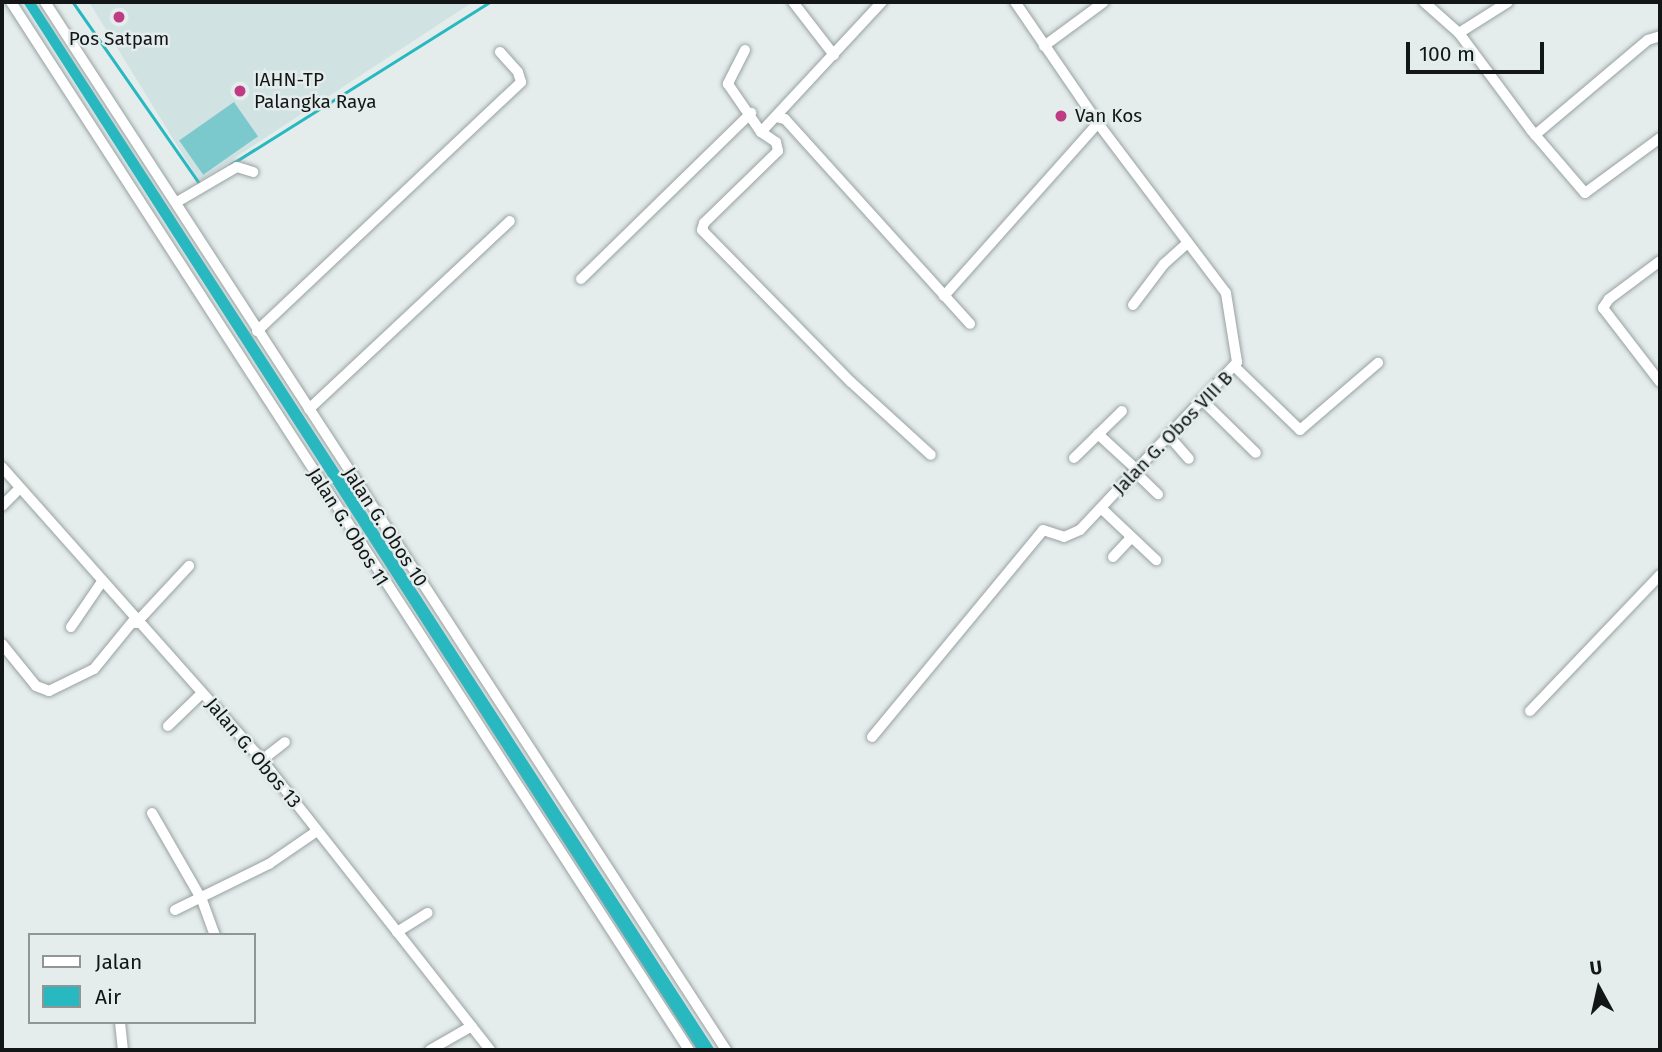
<!DOCTYPE html>
<html>
<head>
<meta charset="utf-8">
<style>
	body { margin:0 }
	#map { position:relative; width:1662px; height:1052px; overflow:hidden; background:#e4ecec; font-family:"Fira Sans",sans-serif }
	div>[style] { position:absolute }
	.built>* { inset:0; background:#d1e2e3 }
	.green>* { inset:0; background:#7bc9cd; transform-origin:0 0 }
	.water>* { inset:0; background:#28b8c0 }
	.stream>* { height:2.5px; margin:-1.25px; padding:0 1.25px; transform-origin:1.25px; border-radius:1.25px; background:#28b8c0 }
	.roads { filter:drop-shadow(0 0 2px #99a1a1) drop-shadow(0 0 2px #99a1a1) }
	.minor>* { height:10px; margin:-5px; padding:0 5px; transform-origin:5px; border-radius:5px; background:#fff }
	.dots>* { width:19px; height:19px; translate:-50% -50%; box-sizing:border-box; border:4px solid #e4ecec; border-radius:50% }
	span { translate:-50% -50%; white-space:nowrap; text-align:center; line-height:1.15; -webkit-text-stroke:5px #e4ecec; paint-order:stroke }
	.poi-label { font-size:19px; color:#131616 }
	.left { translate:0 -50%; text-align:left }
	.street-label { font-size:19px; color:#131616 }
	.frame { position:absolute; inset:0; border:4px solid #131616; pointer-events:none }
	.legend { position:absolute; left:28px; top:933px; width:228px; height:91px; box-sizing:border-box; background:#e4ecec; border:2px solid #909696; margin:0; padding:9px 12px; list-style:none; font-size:21px; color:#131616 }
	.legend li { display:flex; align-items:center; gap:14px; height:35px }
	.legend b { width:35px; border:2px solid #909696 }
	.north { position:absolute; left:1564px; top:954px; width:70px; height:70px; -webkit-text-stroke:5px #e4ecec; paint-order:stroke; rotate:352deg; font-size:19px; font-weight:700; line-height:28px; text-align:center; color:#131616 }
	.north::after { content:''; display:block; margin:auto; width:24px; height:32px; background:#131616; clip-path:polygon(50% 0,100% 100%,50% 72%,0 100%) }
	.scale { position:absolute; left:1406px; top:42px; width:138px; height:32px; box-sizing:border-box; border:4px solid #131616; border-top:0; padding-left:9px; font-size:21px; line-height:24px; white-space:nowrap; color:#131616; -webkit-text-stroke:5px #e4ecec; paint-order:stroke }
</style>
</head>
<body>
<div id="map">
	<div class="built">
		<i style="clip-path:polygon(89px 2px,473px 2px,199px 181px)"></i>
	</div>
	<div class="green">
		<i style="left:234px;top:102px;width:42px;height:67px;rotate:55deg"></i>
	</div>
	<div class="water">
		<i style="clip-path:polygon(23px 2px,35px 2px,715px 1050px,697px 1050px)"></i>
	</div>
	<div class="stream">
		<i style="left:73px;top:2px;width:222px;rotate:55.1deg"></i>
		<i style="left:230px;top:165px;width:307px;rotate:-32.1deg"></i>
	</div>
	<div class="roads">
		<div class="minor">
			<i style="left:11px;top:2px;width:1248px;rotate:57.1deg"></i>
			<i style="left:45px;top:2px;width:1250px;rotate:56.98deg"></i>
			<i style="left:793px;top:2px;width:67px;rotate:52.3deg"></i>
			<i style="left:1424px;top:2px;width:47px;rotate:41.5deg"></i>
			<i style="left:1459px;top:33px;width:121px;rotate:53.4deg"></i>
			<i style="left:1531px;top:130px;width:83px;rotate:49.4deg"></i>
			<i style="left:1585px;top:193px;width:93px;rotate:-36.3deg"></i>
			<i style="left:1459px;top:33px;width:58px;rotate:-32.3deg"></i>
			<i style="left:1044px;top:46px;width:74px;rotate:-36.3deg"></i>
			<i style="left:745px;top:50px;width:38px;rotate:117deg"></i>
			<i style="left:728px;top:84px;width:58px;rotate:55.5deg"></i>
			<i style="left:761px;top:132px;width:18px;rotate:34deg"></i>
			<i style="left:776px;top:142px;width:9px;rotate:77deg"></i>
			<i style="left:778px;top:151px;width:103px;rotate:135.8deg"></i>
			<i style="left:704px;top:223px;width:7px;rotate:106deg"></i>
			<i style="left:702px;top:230px;width:213px;rotate:45.6deg"></i>
			<i style="left:851px;top:382px;width:108px;rotate:42.4deg"></i>
			<i style="left:776px;top:117px;width:9px;rotate:13deg"></i>
			<i style="left:785px;top:119px;width:276px;rotate:47.9deg"></i>
			<i style="left:761px;top:132px;width:178px;rotate:-47.1deg"></i>
			<i style="left:1535px;top:135px;width:148px;rotate:-40.1deg"></i>
			<i style="left:1648px;top:40px;width:13px;rotate:-18deg"></i>
			<i style="left:177px;top:202px;width:69px;rotate:-30.3deg"></i>
			<i style="left:237px;top:167px;width:17px;rotate:17deg"></i>
			<i style="left:1660px;top:261px;width:64px;rotate:143.3deg"></i>
			<i style="left:1609px;top:299px;width:11px;rotate:124deg"></i>
			<i style="left:1603px;top:308px;width:93px;rotate:52.4deg"></i>
			<i style="left:581px;top:279px;width:238px;rotate:-44.3deg"></i>
			<i style="left:944px;top:296px;width:232px;rotate:-48.3deg"></i>
			<i style="left:1133px;top:305px;width:51px;rotate:-52.9deg"></i>
			<i style="left:1164px;top:264px;width:30px;rotate:-42deg"></i>
			<i style="left:257px;top:331px;width:363px;rotate:-43.3deg"></i>
			<i style="left:521px;top:82px;width:10px;rotate:-107deg"></i>
			<i style="left:518px;top:72px;width:27px;rotate:-132deg"></i>
			<i style="left:1236px;top:368px;width:89px;rotate:44.1deg"></i>
			<i style="left:1300px;top:430px;width:103px;rotate:-40.7deg"></i>
			<i style="left:1203px;top:401px;width:74px;rotate:44.5deg"></i>
			<i style="left:309px;top:409px;width:275px;rotate:-43.1deg"></i>
			<i style="left:1098px;top:434px;width:53px;rotate:42.7deg"></i>
			<i style="left:1169px;top:436px;width:30px;rotate:49deg"></i>
			<i style="left:1074px;top:458px;width:67px;rotate:-44.4deg"></i>
			<i style="left:2px;top:467px;width:392px;rotate:48.4deg"></i>
			<i style="left:262px;top:760px;width:369px;rotate:51.8deg"></i>
			<i style="left:1135px;top:472px;width:32px;rotate:44deg"></i>
			<i style="left:2px;top:506px;width:25px;rotate:-45deg"></i>
			<i style="left:1101px;top:508px;width:76px;rotate:43.4deg"></i>
			<i style="left:1113px;top:557px;width:26px;rotate:-47deg"></i>
			<i style="left:136px;top:623px;width:78px;rotate:-47.1deg"></i>
			<i style="left:71px;top:627px;width:53px;rotate:-55.7deg"></i>
			<i style="left:2px;top:644px;width:54px;rotate:51deg"></i>
			<i style="left:36px;top:686px;width:14px;rotate:21deg"></i>
			<i style="left:49px;top:691px;width:50px;rotate:-26.1deg"></i>
			<i style="left:94px;top:669px;width:63px;rotate:-50.8deg"></i>
			<i style="left:1530px;top:711px;width:188px;rotate:-46.3deg"></i>
			<i style="left:168px;top:726px;width:47px;rotate:-44.1deg"></i>
			<i style="left:872px;top:737px;width:268px;rotate:-50.4deg"></i>
			<i style="left:1043px;top:530px;width:22px;rotate:18deg"></i>
			<i style="left:1064px;top:537px;width:17px;rotate:-24deg"></i>
			<i style="left:1080px;top:530px;width:230px;rotate:-46.9deg"></i>
			<i style="left:1237px;top:362px;width:70px;rotate:-99.1deg"></i>
			<i style="left:1226px;top:293px;width:213px;rotate:-127deg"></i>
			<i style="left:1098px;top:123px;width:147px;rotate:-124.4deg"></i>
			<i style="left:262px;top:760px;width:29px;rotate:-38deg"></i>
			<i style="left:152px;top:813px;width:100px;rotate:60.1deg"></i>
			<i style="left:202px;top:900px;width:37px;rotate:70deg"></i>
			<i style="left:175px;top:910px;width:105px;rotate:-26.1deg"></i>
			<i style="left:269px;top:864px;width:58px;rotate:-34.5deg"></i>
			<i style="left:397px;top:932px;width:36px;rotate:-32deg"></i>
			<i style="left:120px;top:1022px;width:28px;rotate:84deg"></i>
			<i style="left:430px;top:1050px;width:48px;rotate:-29.7deg"></i>
		</div>
	</div>
	<div class="dots">
		<i style="left:119px;top:17px;background:#be3c83"></i>
		<i style="left:240px;top:91px;background:#be3c83"></i>
		<i style="left:1061px;top:116px;background:#be3c83"></i>
	</div>
	<div class="poi-label">
		<span style="left:119px;top:39px">Pos Satpam</span>
		<span class="left" style="left:254px;top:91px">IAHN-TP<br>Palangka Raya</span>
		<span class="left" style="left:1075px;top:116px">Van Kos</span>
	</div>
	<div class="street-label">
		<span style="left:1173px;top:433px;rotate:-46deg">Jalan G. Obos VIII B</span>
		<span style="left:348px;top:527px;rotate:58deg">Jalan G. Obos 11</span>
		<span style="left:385px;top:527px;rotate:57deg">Jalan G. Obos 10</span>
		<span style="left:253px;top:753px;rotate:50deg">Jalan G. Obos 13</span>
	</div>
	<div class="frame"></div>
	<ul class="legend">
	<li><b style="height:9px;background:#fff"></b>Jalan</li>
	<li><b style="height:19px;background:#28b8c0"></b>Air</li>
	</ul>
	<div class="north">U</div>
	<div class="scale">100 m</div>
</div>
</body>
</html>
